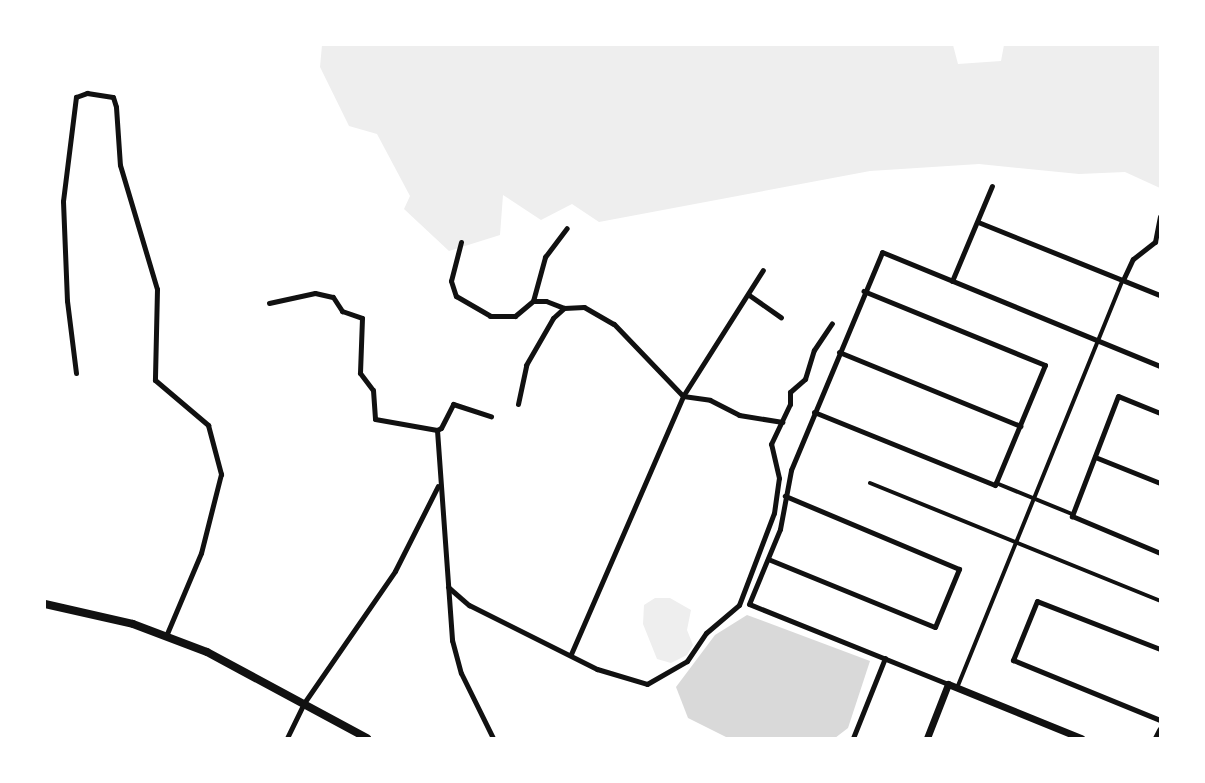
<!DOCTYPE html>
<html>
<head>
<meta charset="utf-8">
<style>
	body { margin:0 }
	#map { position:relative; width:1205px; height:783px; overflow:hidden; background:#fff; font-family:Bitter,serif }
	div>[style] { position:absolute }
	.green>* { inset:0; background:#eee }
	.water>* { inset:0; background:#d9d9d9 }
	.pedestrian>* { height:4px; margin:-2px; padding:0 2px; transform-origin:2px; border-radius:2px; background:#111 }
	.minor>* { height:5px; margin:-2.5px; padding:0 2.5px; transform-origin:2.5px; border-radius:2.5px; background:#111 }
	.tertiary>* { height:7px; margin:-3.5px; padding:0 3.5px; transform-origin:3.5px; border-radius:3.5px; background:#111 }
	.primary>* { height:8px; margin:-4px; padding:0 4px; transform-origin:4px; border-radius:4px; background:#111 }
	span { translate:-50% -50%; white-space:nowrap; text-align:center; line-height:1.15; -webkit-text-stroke:6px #fff; paint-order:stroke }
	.frame { position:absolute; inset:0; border:46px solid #fff; pointer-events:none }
</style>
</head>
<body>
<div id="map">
	<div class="green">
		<i style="clip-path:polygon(322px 45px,953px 45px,958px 64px,1001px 61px,1004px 45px,1160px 45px,1160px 188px,1125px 172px,1079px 174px,979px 164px,870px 171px,599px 222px,572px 204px,541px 220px,503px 195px,500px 235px,449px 251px,404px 209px,410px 196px,377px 134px,349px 126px,320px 67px)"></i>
		<i style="clip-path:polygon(655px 598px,670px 598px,691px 610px,687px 630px,693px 645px,687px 655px,671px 663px,657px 659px,643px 624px,644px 605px)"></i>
	</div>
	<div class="water">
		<i style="clip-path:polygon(747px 615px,870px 661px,848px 728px,835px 738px,728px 738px,688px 718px,676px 687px,715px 635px)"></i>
	</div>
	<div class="pedestrian">
		<i style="left:870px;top:483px;width:313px;rotate:22.1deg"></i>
		<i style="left:996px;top:483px;width:82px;rotate:22.2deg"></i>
		<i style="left:957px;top:688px;width:440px;rotate:-67.9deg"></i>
	</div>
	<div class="minor">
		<i style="left:978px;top:222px;width:196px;rotate:21.9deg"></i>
		<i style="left:461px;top:242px;width:40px;rotate:104.4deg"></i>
		<i style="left:451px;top:281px;width:16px;rotate:72deg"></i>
		<i style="left:456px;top:296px;width:39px;rotate:30deg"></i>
		<i style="left:490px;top:316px;width:25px"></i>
		<i style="left:515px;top:316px;width:23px;rotate:-40deg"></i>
		<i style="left:533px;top:301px;width:46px;rotate:-74.7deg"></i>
		<i style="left:545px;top:257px;width:36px;rotate:-53deg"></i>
		<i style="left:1123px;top:280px;width:23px;rotate:-65deg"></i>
		<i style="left:1133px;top:259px;width:28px;rotate:-38deg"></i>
		<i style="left:1155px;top:242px;width:26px;rotate:-79deg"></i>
		<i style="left:952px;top:281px;width:103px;rotate:-67.2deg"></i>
		<i style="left:749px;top:295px;width:39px;rotate:35deg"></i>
		<i style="left:533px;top:301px;width:13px"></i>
		<i style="left:546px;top:301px;width:19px;rotate:21deg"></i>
		<i style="left:564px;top:308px;width:20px;rotate:-3deg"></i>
		<i style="left:584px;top:307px;width:34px;rotate:30deg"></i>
		<i style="left:614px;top:324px;width:100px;rotate:46.2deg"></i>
		<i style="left:683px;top:396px;width:27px;rotate:8deg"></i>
		<i style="left:710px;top:400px;width:33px;rotate:27deg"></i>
		<i style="left:739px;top:415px;width:44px;rotate:9.2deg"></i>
		<i style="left:269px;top:303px;width:47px;rotate:-12.3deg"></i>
		<i style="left:315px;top:293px;width:18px;rotate:13deg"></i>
		<i style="left:333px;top:297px;width:17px;rotate:57deg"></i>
		<i style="left:342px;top:311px;width:21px;rotate:19deg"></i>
		<i style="left:362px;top:318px;width:55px;rotate:92.1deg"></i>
		<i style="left:360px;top:373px;width:21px;rotate:53deg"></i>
		<i style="left:373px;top:390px;width:29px;rotate:86deg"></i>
		<i style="left:375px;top:419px;width:63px;rotate:10.1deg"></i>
		<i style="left:437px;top:430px;width:211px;rotate:85.9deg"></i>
		<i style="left:452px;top:640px;width:34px;rotate:75deg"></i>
		<i style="left:461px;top:673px;width:72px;rotate:63.8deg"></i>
		<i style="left:839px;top:352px;width:196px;rotate:22.2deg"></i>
		<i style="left:76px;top:373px;width:73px;rotate:-97.1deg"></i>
		<i style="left:67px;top:301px;width:100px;rotate:-92.3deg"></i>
		<i style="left:63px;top:201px;width:105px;rotate:-82.9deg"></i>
		<i style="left:76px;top:97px;width:12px;rotate:-20deg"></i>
		<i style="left:87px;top:93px;width:26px;rotate:9deg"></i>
		<i style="left:113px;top:97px;width:10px;rotate:73deg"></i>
		<i style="left:116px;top:107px;width:58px;rotate:86.1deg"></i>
		<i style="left:120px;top:165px;width:129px;rotate:73.4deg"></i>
		<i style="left:157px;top:289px;width:91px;rotate:91.3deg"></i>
		<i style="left:155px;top:380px;width:70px;rotate:40.3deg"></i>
		<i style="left:208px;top:425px;width:51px;rotate:75.1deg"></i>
		<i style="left:221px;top:474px;width:81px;rotate:104.2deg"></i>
		<i style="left:201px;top:553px;width:90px;rotate:112.9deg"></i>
		<i style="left:518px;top:404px;width:40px;rotate:-78deg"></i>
		<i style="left:526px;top:365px;width:54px;rotate:-60.1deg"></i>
		<i style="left:553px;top:318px;width:15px;rotate:-42deg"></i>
		<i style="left:814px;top:412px;width:195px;rotate:22deg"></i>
		<i style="left:995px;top:485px;width:130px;rotate:-67.4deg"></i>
		<i style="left:1045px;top:365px;width:196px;rotate:-157.8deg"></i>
		<i style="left:1160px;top:413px;width:45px;rotate:-158deg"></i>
		<i style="left:1118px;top:396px;width:129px;rotate:111deg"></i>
		<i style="left:1072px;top:516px;width:95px;rotate:22.8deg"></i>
		<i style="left:437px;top:430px;width:4px;rotate:-27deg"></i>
		<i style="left:441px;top:428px;width:27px;rotate:-63deg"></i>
		<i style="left:453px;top:404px;width:40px;rotate:18deg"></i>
		<i style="left:1095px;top:457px;width:70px;rotate:21.8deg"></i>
		<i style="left:768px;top:559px;width:180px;rotate:22.2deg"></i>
		<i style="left:935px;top:627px;width:63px;rotate:-67.5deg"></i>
		<i style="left:959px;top:569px;width:189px;rotate:-157.2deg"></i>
		<i style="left:448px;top:587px;width:28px;rotate:41deg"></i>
		<i style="left:469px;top:605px;width:143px;rotate:26.6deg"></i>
		<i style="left:597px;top:669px;width:52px;rotate:16.7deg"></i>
		<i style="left:647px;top:684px;width:46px;rotate:-29.9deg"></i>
		<i style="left:687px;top:661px;width:34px;rotate:-56deg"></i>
		<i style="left:706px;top:633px;width:43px;rotate:-40.3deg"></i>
		<i style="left:739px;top:605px;width:98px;rotate:-69.2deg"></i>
		<i style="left:774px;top:513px;width:35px;rotate:-82deg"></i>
		<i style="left:779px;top:478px;width:35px;rotate:-103deg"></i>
		<i style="left:771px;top:444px;width:44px;rotate:-64.6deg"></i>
		<i style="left:790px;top:404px;width:12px;rotate:-90deg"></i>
		<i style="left:790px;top:392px;width:20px;rotate:-41deg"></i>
		<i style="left:805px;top:379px;width:30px;rotate:-73deg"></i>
		<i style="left:814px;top:350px;width:32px;rotate:-56deg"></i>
		<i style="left:1160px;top:649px;width:132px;rotate:-158.7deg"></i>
		<i style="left:1037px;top:601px;width:64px;rotate:112.1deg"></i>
		<i style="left:1013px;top:660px;width:159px;rotate:22.2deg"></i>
		<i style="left:571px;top:654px;width:281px;rotate:-66.5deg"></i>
		<i style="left:683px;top:396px;width:149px;rotate:-57.6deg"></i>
		<i style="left:948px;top:684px;width:214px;rotate:-158.1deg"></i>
		<i style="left:749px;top:604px;width:81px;rotate:-67.5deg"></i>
		<i style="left:780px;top:529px;width:60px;rotate:-79.4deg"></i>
		<i style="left:791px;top:470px;width:236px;rotate:-67.3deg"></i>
		<i style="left:882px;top:252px;width:300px;rotate:22.3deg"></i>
		<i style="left:287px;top:738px;width:39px;rotate:-64deg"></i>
		<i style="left:304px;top:703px;width:160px;rotate:-55.4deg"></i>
		<i style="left:395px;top:571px;width:95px;rotate:-63.2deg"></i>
		<i style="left:853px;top:738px;width:86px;rotate:-68.2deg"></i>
	</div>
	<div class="tertiary">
		<i style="left:927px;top:738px;width:58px;rotate:-68.7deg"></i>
		<i style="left:948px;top:684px;width:144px;rotate:22.1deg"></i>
		<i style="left:1156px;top:738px;width:9px;rotate:-63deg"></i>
	</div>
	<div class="primary">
		<i style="left:45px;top:604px;width:90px;rotate:12.8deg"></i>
		<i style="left:133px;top:624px;width:79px;rotate:20.7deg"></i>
		<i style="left:207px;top:652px;width:182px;rotate:28.3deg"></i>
	</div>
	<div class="frame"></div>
</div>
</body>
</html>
